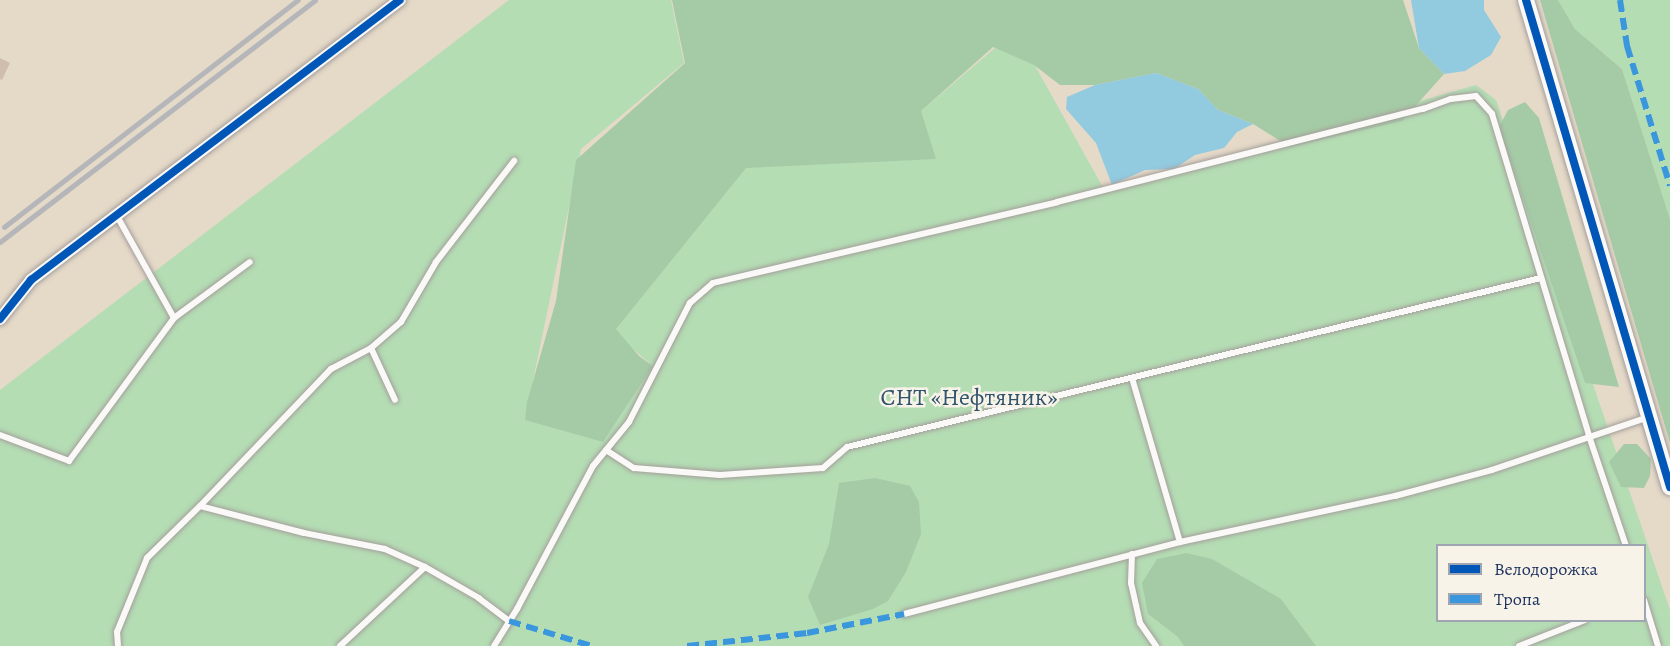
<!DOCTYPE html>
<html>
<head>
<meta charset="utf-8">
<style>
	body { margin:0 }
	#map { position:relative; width:1670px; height:646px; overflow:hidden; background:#e5d9c8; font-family:Alegreya,serif }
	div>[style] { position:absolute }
	.green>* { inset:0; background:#b4ddb4 }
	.forest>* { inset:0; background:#a5cba6 }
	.water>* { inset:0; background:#92cae0 }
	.building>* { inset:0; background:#d0beac }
	.roads { filter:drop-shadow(0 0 2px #a49f9b) drop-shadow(0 0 2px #a49f9b) }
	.lane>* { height:6px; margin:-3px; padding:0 3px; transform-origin:3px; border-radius:3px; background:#fbf9f7 }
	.street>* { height:12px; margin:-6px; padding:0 6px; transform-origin:6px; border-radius:6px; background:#fbf9f7 }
	.secondary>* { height:16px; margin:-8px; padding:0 8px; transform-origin:8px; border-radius:8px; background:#fbf9f7 }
	.rail>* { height:4.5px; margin:-2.25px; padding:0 2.25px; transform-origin:2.25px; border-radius:2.25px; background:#b5b6b9 }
	.quiet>* { height:6px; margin-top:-3px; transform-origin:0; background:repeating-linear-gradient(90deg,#3a97de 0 12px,transparent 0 18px) }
	.cycleway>* { height:8px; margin:-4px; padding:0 4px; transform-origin:4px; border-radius:4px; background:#0057b8 }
	span { translate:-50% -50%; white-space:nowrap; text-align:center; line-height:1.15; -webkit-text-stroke:5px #f7f3e8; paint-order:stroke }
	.park-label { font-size:24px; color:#31536c }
	.legend { position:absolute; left:1436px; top:544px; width:210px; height:78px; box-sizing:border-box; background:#f7f3e8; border:2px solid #9fa5b1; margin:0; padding:8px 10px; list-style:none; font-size:18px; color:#1b2f5e }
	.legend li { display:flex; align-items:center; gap:12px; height:30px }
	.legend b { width:30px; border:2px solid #9fa5b1 }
</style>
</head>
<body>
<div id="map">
	<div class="green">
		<i style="clip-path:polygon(evenodd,509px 0,671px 0,684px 63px,581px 149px,525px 419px,603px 442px,653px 366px,613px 332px,742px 165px,921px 111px,995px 48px,1033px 62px,1105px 191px,1476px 85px,1496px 100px,1670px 610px,1670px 646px,0 646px,0 390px,509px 0,1438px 546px,1644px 546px,1644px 620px,1438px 620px,1438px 546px)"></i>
		<i style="clip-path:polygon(1558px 0,1670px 0,1670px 219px,1622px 69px,1575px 29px)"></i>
	</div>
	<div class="forest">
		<i style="clip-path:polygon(672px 0,1403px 0,1419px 48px,1444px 74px,1402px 121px,1290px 147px,1253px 124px,1218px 110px,1198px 89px,1156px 73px,1095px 85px,1060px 85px,1034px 65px,993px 47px,921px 111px,936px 159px,746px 168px,616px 329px,639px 356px,653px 366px,603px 442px,525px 420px,527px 402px,556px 301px,576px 160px,685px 63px)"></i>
		<i style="clip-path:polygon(1540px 0,1558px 0,1575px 29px,1622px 69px,1670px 219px,1670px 443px)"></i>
		<i style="clip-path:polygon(1525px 102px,1539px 118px,1619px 387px,1585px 383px,1499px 127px,1508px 110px)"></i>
		<i style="clip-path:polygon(1624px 444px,1637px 444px,1651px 459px,1650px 476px,1644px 488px,1621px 487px,1609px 462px)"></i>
		<i style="clip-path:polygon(875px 478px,910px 486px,919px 502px,921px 534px,906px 572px,888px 601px,873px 609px,820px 625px,808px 597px,829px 544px,839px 483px)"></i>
		<i style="clip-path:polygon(1186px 553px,1212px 559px,1281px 599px,1316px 646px,1184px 646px,1178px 637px,1148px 614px,1142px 583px,1157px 559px)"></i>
	</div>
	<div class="water">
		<i style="clip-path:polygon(1411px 0,1484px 0,1484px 10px,1501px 37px,1491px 55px,1465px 71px,1444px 74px,1419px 48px)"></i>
		<i style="clip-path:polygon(1156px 73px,1198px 89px,1218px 110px,1253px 124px,1237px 132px,1224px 148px,1195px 155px,1174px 169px,1145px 170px,1112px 185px,1096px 143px,1066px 109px,1067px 97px,1095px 85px)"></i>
	</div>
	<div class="building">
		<i style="clip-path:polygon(0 58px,10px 63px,2px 80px,0 79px)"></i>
	</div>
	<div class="roads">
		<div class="lane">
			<i style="left:117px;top:216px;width:117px;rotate:60.8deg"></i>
			<i style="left:371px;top:348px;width:57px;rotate:65.2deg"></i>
			<i style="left:1132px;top:378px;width:171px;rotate:73.7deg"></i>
			<i style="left:0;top:435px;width:74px;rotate:20.6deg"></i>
			<i style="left:69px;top:461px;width:177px;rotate:-53.7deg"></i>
			<i style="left:174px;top:318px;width:94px;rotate:-36.4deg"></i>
			<i style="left:606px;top:450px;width:33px;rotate:33deg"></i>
			<i style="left:634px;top:468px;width:86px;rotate:4.7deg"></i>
			<i style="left:720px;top:475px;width:103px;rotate:-3.9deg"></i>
			<i style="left:823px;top:468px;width:32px;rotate:-41deg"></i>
			<i style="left:847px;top:447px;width:714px;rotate:-13.69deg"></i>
			<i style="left:1132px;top:554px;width:29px;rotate:92deg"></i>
			<i style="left:1131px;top:583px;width:41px;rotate:77.3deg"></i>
			<i style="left:1140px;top:623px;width:28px;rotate:55deg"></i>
			<i style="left:1644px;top:600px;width:48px;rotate:73.1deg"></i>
			<i style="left:904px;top:614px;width:285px;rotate:-14.6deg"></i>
			<i style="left:1180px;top:542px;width:220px;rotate:-12.1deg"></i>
			<i style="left:1395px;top:496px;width:100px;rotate:-15deg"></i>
			<i style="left:1492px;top:470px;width:166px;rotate:-18.7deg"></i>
			<i style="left:509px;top:621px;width:38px;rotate:-143deg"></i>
			<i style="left:479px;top:598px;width:62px;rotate:-150.1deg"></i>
			<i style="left:425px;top:567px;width:44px;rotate:-155.8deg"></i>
			<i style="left:385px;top:549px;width:83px;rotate:-168.8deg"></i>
			<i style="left:304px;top:533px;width:107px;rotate:-165.4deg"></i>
			<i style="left:200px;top:506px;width:190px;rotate:-46.3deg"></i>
			<i style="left:331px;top:369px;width:45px;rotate:-27.7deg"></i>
			<i style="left:371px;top:348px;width:40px;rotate:-41deg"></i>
			<i style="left:401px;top:322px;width:69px;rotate:-59.7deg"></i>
			<i style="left:436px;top:262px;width:128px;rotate:-52.3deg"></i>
			<i style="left:118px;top:646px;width:14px;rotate:-94deg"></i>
			<i style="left:117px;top:632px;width:80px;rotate:-67.9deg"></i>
			<i style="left:147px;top:558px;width:74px;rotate:-44.5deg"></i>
			<i style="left:340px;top:646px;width:116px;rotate:-42.9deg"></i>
			<i style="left:494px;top:646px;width:44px;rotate:-58.1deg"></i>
			<i style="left:517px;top:609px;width:162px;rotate:-62deg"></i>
			<i style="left:593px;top:466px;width:57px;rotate:-50.7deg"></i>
			<i style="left:629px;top:422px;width:134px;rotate:-62.9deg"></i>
			<i style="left:690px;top:303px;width:30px;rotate:-41deg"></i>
			<i style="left:713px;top:283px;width:353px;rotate:-13.2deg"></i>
			<i style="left:1057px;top:202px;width:378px;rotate:-14.3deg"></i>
			<i style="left:1423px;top:109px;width:30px;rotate:-20deg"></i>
			<i style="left:1451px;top:99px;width:25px;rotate:-7deg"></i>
			<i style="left:1476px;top:96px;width:24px;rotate:48deg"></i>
			<i style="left:1492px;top:114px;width:336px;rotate:73.2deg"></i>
			<i style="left:1589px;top:436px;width:116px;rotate:71.4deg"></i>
			<i style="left:1519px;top:646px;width:71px;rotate:-21.5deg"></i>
		</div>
		<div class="street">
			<i style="left:0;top:319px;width:50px;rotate:-51.5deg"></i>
			<i style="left:31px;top:280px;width:463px;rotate:-37.2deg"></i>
		</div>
		<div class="secondary">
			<i style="left:1526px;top:0;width:508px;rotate:73.53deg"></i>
		</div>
	</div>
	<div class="rail">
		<i style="left:4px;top:227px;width:371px;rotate:-37.7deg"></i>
		<i style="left:0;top:242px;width:397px;rotate:-37.5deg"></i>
	</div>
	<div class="quiet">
		<i style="left:1620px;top:0;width:47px;rotate:81.3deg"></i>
		<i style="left:1627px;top:46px;width:146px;rotate:72.9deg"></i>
		<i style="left:509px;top:621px;width:87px;rotate:16.8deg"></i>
		<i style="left:687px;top:646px;width:121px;rotate:-6.2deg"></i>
		<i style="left:807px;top:633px;width:99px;rotate:-11.1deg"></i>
	</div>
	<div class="cycleway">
		<i style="left:1526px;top:0;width:508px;rotate:73.53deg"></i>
		<i style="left:0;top:319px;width:50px;rotate:-51.5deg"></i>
		<i style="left:31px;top:280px;width:463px;rotate:-37.2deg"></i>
	</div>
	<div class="park-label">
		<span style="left:969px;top:398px">СНТ «Нефтяник»</span>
	</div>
	<ul class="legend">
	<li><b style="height:8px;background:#0057b8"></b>Велодорожка</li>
	<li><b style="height:8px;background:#3a97de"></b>Тропа</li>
	</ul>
</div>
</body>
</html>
